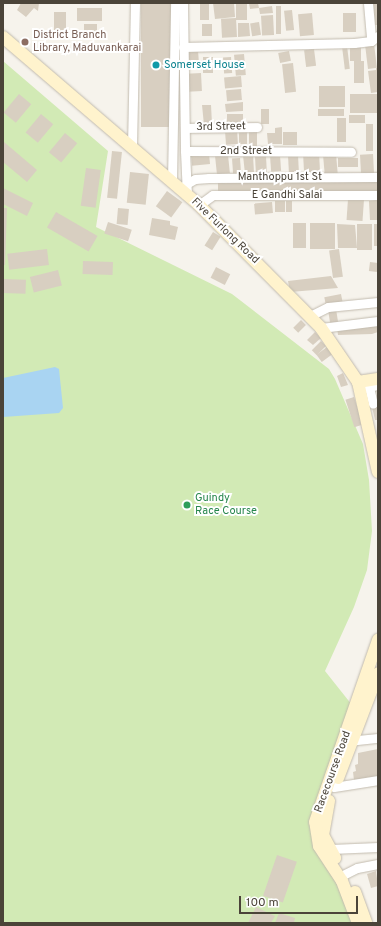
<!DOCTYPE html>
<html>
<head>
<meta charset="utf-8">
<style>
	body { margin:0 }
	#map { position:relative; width:381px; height:926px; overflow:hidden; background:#f6f3ec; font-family:Overpass,sans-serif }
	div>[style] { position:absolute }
	.green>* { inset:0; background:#d2eab5 }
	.water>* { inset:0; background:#a9d4f2 }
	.building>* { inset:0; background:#d8cfc1; transform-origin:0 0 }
	.roads { filter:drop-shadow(0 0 1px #c2bbae) drop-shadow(0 0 1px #c2bbae) }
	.street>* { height:9px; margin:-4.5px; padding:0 4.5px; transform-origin:4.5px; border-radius:4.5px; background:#fff }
	.secondary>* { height:12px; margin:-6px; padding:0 6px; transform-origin:6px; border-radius:6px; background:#fff3cd }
	.dots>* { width:11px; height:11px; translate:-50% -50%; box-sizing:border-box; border:2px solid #fff; border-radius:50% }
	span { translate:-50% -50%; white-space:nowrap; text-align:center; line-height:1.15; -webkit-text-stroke:4px #fff; paint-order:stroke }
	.education-label { font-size:11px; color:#785e54 }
	.left { translate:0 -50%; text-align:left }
	.culture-label { font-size:11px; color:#0d838f }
	.street-label { font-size:11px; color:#4b4439 }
	.leisure-label { font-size:11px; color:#27864d }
	.frame { position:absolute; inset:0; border:4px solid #4b4439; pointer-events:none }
	.scale { position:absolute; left:239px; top:896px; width:119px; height:18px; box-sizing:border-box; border:2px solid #4b4439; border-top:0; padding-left:5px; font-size:12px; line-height:14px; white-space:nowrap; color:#4b4439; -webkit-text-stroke:3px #fff; paint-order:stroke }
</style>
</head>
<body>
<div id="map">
	<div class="green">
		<i style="clip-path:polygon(3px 61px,108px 151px,96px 227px,232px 294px,329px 369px,335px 379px,363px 444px,369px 480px,372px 531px,367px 570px,354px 607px,325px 671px,352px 705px,318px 815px,355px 923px,3px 923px)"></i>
	</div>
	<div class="water">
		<i style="clip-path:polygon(55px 367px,59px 369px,63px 408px,59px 413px,3px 417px,3px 378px)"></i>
	</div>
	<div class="building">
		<i style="clip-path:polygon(21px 3px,39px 3px,38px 11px,34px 8px,26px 17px,17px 10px)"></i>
		<i style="left:141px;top:3px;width:30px;height:124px"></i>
		<i style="left:200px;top:3px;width:9px;height:17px"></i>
		<i style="clip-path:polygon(213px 3px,234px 3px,235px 17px,215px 19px)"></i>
		<i style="left:236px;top:3px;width:11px;height:17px"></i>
		<i style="clip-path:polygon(249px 3px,258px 3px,259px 8px,250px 9px)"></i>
		<i style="clip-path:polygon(373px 3px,378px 3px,378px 25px,375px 25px)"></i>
		<i style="clip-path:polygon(272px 6px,273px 13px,260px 14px,259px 8px)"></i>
		<i style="left:276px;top:6px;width:5px;height:28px"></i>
		<i style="left:102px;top:8px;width:13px;height:25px;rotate:90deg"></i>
		<i style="left:292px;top:10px;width:20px;height:8px;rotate:84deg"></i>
		<i style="left:54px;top:12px;width:12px;height:20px"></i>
		<i style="left:312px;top:13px;width:22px;height:14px;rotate:85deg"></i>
		<i style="left:343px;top:13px;width:13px;height:19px"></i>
		<i style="left:273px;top:15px;width:20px;height:12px;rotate:87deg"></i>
		<i style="left:236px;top:18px;width:19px;height:15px;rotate:87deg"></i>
		<i style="left:259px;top:22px;width:13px;height:9px;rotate:81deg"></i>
		<i style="clip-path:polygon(238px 23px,249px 23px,250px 36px,238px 37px)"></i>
		<i style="left:84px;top:24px;width:13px;height:15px"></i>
		<i style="left:202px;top:24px;width:10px;height:12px"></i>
		<i style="left:374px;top:44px;width:24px;height:9px;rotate:83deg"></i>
		<i style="left:347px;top:46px;width:23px;height:5px;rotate:83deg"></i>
		<i style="left:350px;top:47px;width:11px;height:14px"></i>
		<i style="left:314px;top:49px;width:17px;height:10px;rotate:83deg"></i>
		<i style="left:198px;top:50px;width:13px;height:10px;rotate:86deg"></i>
		<i style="left:289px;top:51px;width:10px;height:11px;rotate:79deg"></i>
		<i style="left:244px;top:54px;width:21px;height:10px;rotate:85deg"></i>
		<i style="left:203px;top:57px;width:10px;height:16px"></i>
		<i style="left:231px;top:57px;width:16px;height:8px;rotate:86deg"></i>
		<i style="left:354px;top:61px;width:10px;height:22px"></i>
		<i style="left:293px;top:63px;width:29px;height:11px;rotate:84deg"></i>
		<i style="clip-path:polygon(376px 68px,378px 68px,378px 92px,371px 93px,368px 71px,376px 70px)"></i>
		<i style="left:201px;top:73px;width:18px;height:14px;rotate:87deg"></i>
		<i style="left:241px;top:76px;width:11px;height:17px;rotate:85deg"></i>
		<i style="left:319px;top:86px;width:26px;height:21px"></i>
		<i style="left:241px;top:89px;width:11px;height:15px;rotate:85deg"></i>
		<i style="left:19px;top:94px;width:16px;height:24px;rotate:40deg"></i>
		<i style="left:350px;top:94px;width:28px;height:19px"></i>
		<i style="clip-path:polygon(243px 102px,243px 111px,226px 112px,225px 104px)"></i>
		<i style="clip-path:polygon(202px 105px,211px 105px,212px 124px,204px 125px)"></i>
		<i style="left:261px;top:109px;width:8px;height:15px"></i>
		<i style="left:318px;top:109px;width:26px;height:7px"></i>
		<i style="left:41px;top:114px;width:16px;height:24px;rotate:40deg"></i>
		<i style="left:243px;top:114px;width:8px;height:16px;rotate:90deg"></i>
		<i style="left:349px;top:115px;width:16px;height:8px"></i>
		<i style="left:337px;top:118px;width:9px;height:24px"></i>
		<i style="left:366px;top:124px;width:7px;height:27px"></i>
		<i style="clip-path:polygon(282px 127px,282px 144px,268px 144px,267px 133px,275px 133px,275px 128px)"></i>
		<i style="left:237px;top:130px;width:14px;height:12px;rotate:86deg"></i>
		<i style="left:239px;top:130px;width:8px;height:14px"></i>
		<i style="left:249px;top:130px;width:8px;height:18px"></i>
		<i style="left:283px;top:132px;width:14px;height:13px"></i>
		<i style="left:65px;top:133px;width:16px;height:25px;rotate:40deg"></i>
		<i style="clip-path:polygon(4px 142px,37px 170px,27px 182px,3px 162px)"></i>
		<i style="left:112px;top:151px;width:10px;height:47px;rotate:6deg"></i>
		<i style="left:319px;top:152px;width:20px;height:16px;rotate:87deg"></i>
		<i style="left:209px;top:154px;width:10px;height:18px;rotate:84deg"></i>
		<i style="left:336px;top:154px;width:21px;height:13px;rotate:85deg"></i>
		<i style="left:373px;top:154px;width:20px;height:13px;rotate:87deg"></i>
		<i style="left:228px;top:155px;width:18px;height:13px;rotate:84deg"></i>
		<i style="clip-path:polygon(243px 155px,253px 155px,254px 173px,245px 174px)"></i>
		<i style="left:280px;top:155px;width:16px;height:10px;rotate:86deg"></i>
		<i style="left:298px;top:155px;width:20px;height:10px;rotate:87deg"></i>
		<i style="left:266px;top:156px;width:17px;height:11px;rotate:87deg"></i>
		<i style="left:240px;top:158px;width:15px;height:8px;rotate:86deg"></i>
		<i style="left:338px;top:158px;width:20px;height:9px"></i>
		<i style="left:86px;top:168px;width:15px;height:38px;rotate:8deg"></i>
		<i style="left:130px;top:172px;width:19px;height:31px;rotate:6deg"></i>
		<i style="clip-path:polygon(218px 179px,304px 180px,304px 183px,316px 183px,316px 179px,345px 179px,345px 182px,350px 182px,350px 180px,378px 181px,378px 193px,218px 191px)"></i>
		<i style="clip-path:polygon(3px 188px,33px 203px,27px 216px,3px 204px)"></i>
		<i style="left:167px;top:191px;width:19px;height:19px;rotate:36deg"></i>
		<i style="left:348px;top:199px;width:16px;height:21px;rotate:4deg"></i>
		<i style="clip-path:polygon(378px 200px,378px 220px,370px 220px,369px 201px)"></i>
		<i style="left:275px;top:201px;width:10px;height:11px"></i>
		<i style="left:286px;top:201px;width:6px;height:11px"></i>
		<i style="left:272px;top:202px;width:11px;height:18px;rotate:85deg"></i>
		<i style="clip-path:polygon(3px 208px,7px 208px,5px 265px,3px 265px)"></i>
		<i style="left:118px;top:208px;width:11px;height:16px;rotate:5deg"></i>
		<i style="left:56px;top:212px;width:48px;height:18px;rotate:30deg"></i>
		<i style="clip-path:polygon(152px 218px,170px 221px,170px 225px,178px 227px,175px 240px,149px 235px)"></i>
		<i style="left:108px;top:222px;width:25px;height:12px;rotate:18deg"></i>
		<i style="left:293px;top:223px;width:13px;height:25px"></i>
		<i style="left:310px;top:223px;width:25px;height:26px"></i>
		<i style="clip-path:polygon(337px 224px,355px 225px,357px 248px,338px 248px)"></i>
		<i style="left:372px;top:224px;width:26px;height:15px;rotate:90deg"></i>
		<i style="left:374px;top:224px;width:4px;height:22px"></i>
		<i style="left:213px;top:232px;width:9px;height:16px;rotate:32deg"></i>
		<i style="left:47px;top:249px;width:16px;height:40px;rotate:83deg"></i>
		<i style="left:339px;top:249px;width:28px;height:10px;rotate:82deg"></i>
		<i style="left:83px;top:261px;width:30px;height:13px;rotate:2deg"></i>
		<i style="left:370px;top:262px;width:8px;height:9px;rotate:7deg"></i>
		<i style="left:216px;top:267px;width:16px;height:12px;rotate:27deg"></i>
		<i style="left:58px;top:270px;width:16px;height:29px;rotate:76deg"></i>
		<i style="clip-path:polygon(331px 276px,338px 288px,290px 292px,288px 281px)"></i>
		<i style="left:3px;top:279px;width:23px;height:14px;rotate:2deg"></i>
		<i style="left:341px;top:294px;width:10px;height:17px;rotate:79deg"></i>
		<i style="left:336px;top:309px;width:13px;height:8px;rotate:81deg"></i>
		<i style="left:301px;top:320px;width:7px;height:11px;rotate:45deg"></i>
		<i style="clip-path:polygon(378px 323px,378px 332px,372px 334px,338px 335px,337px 326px)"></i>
		<i style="clip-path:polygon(315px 332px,321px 338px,313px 345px,307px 340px)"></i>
		<i style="left:321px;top:341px;width:7px;height:13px;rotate:45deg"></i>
		<i style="left:327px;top:347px;width:9px;height:13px;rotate:54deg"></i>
		<i style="clip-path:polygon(343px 373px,348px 385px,341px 387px,337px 376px)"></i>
		<i style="left:354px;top:397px;width:29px;height:9px;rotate:72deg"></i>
		<i style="clip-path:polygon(378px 406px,378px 420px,375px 420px,372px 407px)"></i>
		<i style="clip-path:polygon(378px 749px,378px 776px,354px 780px,353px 772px,356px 771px,355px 765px,358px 764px,358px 753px)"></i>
		<i style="left:277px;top:855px;width:21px;height:43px;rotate:19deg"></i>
		<i style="clip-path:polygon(376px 871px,378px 886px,371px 888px,367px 874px)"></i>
		<i style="clip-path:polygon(256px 907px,275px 916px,271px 923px,248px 923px)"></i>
		<i style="clip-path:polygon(279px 913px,295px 918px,294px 923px,275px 923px)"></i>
	</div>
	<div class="roads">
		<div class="street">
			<i style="left:183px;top:3px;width:148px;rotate:89.2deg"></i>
			<i style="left:368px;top:3px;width:38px;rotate:85deg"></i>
			<i style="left:183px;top:47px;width:171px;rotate:-1.3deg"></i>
			<i style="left:354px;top:43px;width:17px;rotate:-7deg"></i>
			<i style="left:371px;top:41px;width:9px;rotate:-36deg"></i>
			<i style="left:185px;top:128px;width:72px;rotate:-0.8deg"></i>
			<i style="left:132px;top:146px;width:143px;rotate:-88.8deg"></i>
			<i style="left:172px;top:181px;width:178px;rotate:-89deg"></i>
			<i style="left:186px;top:184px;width:10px;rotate:-29deg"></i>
			<i style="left:195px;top:179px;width:14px;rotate:-4deg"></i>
			<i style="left:209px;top:178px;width:169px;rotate:-0.3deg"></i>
			<i style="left:187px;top:195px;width:44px;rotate:-92.6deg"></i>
			<i style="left:185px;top:151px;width:166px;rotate:0.3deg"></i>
			<i style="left:199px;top:205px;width:17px;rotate:-36deg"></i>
			<i style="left:213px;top:195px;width:165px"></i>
			<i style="left:310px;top:316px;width:20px;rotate:-27deg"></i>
			<i style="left:328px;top:307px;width:50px;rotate:-5.7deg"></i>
			<i style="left:321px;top:328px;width:57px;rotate:-7deg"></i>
			<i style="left:369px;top:387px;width:17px;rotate:77deg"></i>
			<i style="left:360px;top:389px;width:18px;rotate:-13deg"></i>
			<i style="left:348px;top:741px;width:30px;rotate:-6deg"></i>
			<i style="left:334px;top:787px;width:45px;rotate:-9deg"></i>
			<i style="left:331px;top:849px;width:47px;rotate:-2.4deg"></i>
			<i style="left:339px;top:877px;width:20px;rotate:-27deg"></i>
			<i style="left:357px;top:868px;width:21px;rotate:-11deg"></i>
		</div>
		<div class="secondary">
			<i style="left:3px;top:37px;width:258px;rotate:40.6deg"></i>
			<i style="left:199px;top:205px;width:173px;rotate:45.2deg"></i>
			<i style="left:321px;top:328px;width:65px;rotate:55.6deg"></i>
			<i style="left:358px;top:382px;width:92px;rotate:77.5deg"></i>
			<i style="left:358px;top:382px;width:20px;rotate:-9deg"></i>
			<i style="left:338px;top:778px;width:112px;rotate:-69.1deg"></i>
			<i style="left:329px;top:801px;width:35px;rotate:100deg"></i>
			<i style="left:323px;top:835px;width:26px;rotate:62deg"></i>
			<i style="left:355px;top:892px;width:33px;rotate:70deg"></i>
			<i style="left:358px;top:923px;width:45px;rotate:-110.9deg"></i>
			<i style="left:342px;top:881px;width:42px;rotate:-123.3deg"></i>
			<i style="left:319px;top:846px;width:24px;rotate:-99deg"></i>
			<i style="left:315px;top:822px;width:193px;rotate:-70.9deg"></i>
		</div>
	</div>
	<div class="dots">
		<i style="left:25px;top:42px;background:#8d6e63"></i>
		<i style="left:156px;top:65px;background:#0f9aa8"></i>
		<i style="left:187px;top:505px;background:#2e9e5b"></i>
	</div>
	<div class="education-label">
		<span class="left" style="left:33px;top:42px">District Branch<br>Library, Maduvankarai</span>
	</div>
	<div class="culture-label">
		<span class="left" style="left:164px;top:65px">Somerset House</span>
	</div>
	<div class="street-label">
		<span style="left:221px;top:127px;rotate:-1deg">3rd Street</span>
		<span style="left:246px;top:151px">2nd Street</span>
		<span style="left:280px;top:177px">Manthoppu 1st St</span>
		<span style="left:287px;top:195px">E Gandhi Salai</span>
		<span style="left:225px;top:231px;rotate:44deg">Five Furlong Road</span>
		<span style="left:333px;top:772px;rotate:-70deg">Racecourse Road</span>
	</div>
	<div class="leisure-label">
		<span class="left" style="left:195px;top:505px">Guindy<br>Race Course</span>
	</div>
	<div class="frame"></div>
	<div class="scale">100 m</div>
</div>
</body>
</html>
